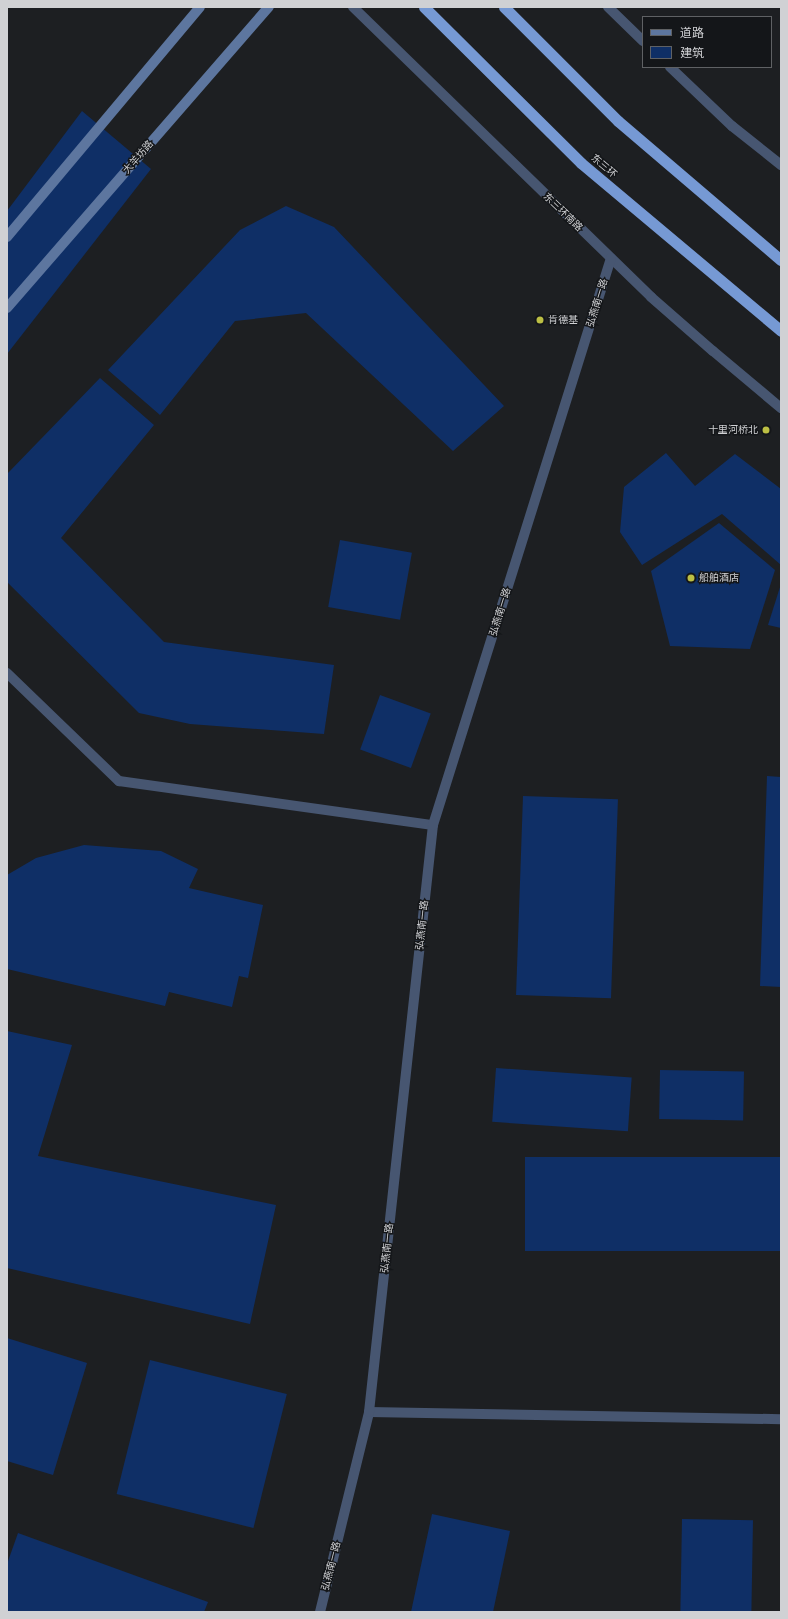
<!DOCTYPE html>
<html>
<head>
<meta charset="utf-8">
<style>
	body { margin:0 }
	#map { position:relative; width:788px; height:1619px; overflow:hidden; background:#1d1f22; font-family:"Times New Roman","Noto Sans SC",serif }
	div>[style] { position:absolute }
	.building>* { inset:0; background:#0f2f66; transform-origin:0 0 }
	.minor>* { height:10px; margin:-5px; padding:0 5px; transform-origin:5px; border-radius:5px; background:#475671 }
	.tertiary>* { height:10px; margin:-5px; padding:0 5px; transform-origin:5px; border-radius:5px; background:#475671 }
	.secondary>* { height:10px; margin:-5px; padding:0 5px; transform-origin:5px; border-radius:5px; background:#5d769f }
	.trunk>* { height:11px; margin:-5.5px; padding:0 5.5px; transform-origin:5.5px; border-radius:5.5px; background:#7699d4 }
	.dots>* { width:11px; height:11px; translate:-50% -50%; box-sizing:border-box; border:2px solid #141619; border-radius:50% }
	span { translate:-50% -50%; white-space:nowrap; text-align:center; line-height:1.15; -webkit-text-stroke:3px #141619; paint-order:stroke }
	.street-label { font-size:10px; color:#d0d1d4 }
	.poi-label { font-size:10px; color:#d0d1d4 }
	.left { translate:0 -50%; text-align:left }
	.right { translate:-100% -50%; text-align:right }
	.frame { position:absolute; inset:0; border:8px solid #d0d1d4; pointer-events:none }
	.legend { position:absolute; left:642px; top:16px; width:130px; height:52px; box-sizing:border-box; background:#141619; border:1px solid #5f6164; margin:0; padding:5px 7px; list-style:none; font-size:12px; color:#d0d1d4 }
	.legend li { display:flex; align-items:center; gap:8px; height:20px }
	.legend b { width:20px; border:1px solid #5f6164 }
</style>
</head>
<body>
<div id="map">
	<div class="building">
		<i style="clip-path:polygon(82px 111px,151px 169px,7px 354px,7px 211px)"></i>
		<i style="clip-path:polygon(286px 206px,334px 227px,504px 406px,453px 451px,306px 313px,235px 321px,160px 415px,108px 370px,240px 230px)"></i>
		<i style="clip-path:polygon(100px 378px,154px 425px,61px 538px,164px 642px,334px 665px,324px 734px,190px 724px,139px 713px,7px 582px,7px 474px)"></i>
		<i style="clip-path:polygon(666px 453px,695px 486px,735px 454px,781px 489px,781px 565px,722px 514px,642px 565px,620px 532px,624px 487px)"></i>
		<i style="clip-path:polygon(719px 523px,775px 570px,750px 649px,670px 646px,651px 571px)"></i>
		<i style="left:340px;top:540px;width:73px;height:68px;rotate:10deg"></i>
		<i style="clip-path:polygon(781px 584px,781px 628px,768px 625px)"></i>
		<i style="left:380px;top:695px;width:54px;height:58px;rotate:20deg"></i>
		<i style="clip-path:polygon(767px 776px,781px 777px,781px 987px,760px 986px)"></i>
		<i style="left:523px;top:796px;width:95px;height:199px;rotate:2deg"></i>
		<i style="clip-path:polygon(84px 845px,161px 851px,198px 869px,189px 888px,263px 905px,248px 978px,239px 976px,232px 1007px,169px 992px,165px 1006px,7px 969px,7px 875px,36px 858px)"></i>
		<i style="clip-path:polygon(7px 1031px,72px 1045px,38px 1156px,276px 1205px,250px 1324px,7px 1268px)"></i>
		<i style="left:496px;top:1068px;width:136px;height:54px;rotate:4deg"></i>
		<i style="left:660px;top:1070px;width:84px;height:49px;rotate:1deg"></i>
		<i style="left:781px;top:1157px;width:94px;height:256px;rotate:90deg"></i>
		<i style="clip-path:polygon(7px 1338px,87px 1363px,53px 1475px,7px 1461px)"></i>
		<i style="left:150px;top:1360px;width:141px;height:138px;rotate:14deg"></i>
		<i style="clip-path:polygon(432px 1514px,510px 1531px,493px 1612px,411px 1612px)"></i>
		<i style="left:682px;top:1519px;width:71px;height:93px;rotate:1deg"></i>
		<i style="clip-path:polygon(18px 1533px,208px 1602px,204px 1612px,7px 1612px,7px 1564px)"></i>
	</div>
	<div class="minor">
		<i style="left:369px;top:1412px;width:412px;rotate:1deg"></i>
	</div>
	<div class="tertiary">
		<i style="left:353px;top:7px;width:416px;rotate:44.2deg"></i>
		<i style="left:651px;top:297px;width:82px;rotate:41.1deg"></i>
		<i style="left:713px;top:351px;width:89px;rotate:40deg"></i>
		<i style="left:608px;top:7px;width:49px;rotate:44.2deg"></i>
		<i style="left:670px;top:67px;width:86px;rotate:43.6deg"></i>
		<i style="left:732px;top:126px;width:63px;rotate:38.5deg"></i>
		<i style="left:7px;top:673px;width:156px;rotate:44deg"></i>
		<i style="left:119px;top:781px;width:317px;rotate:8deg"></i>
		<i style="left:320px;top:1612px;width:206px;rotate:-76.2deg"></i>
		<i style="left:369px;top:1412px;width:590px;rotate:-83.78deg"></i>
		<i style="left:433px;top:825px;width:594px;rotate:-72.57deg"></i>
	</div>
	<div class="secondary">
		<i style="left:7px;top:237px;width:300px;rotate:-50deg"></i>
		<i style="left:7px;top:308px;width:399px;rotate:-49deg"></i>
	</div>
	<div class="trunk">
		<i style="left:424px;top:7px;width:221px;rotate:44.8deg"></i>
		<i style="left:581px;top:163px;width:261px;rotate:40deg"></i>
		<i style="left:504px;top:7px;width:161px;rotate:45deg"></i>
		<i style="left:618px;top:121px;width:214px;rotate:40.5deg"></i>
	</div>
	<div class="dots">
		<i style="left:540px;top:320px;background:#bcbf44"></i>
		<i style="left:766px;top:430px;background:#bcbf44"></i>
		<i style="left:691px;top:578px;background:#bcbf44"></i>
	</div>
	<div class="street-label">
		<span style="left:138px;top:157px;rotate:-49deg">大羊坊路</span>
		<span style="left:604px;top:166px;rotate:40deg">东三环</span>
		<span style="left:563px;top:212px;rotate:44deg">东三环南路</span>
		<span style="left:597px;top:303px;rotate:-73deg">弘燕南一路</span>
		<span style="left:500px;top:612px;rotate:-73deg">弘燕南一路</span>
		<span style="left:422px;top:925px;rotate:-84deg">弘燕南一路</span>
		<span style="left:387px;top:1248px;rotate:-84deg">弘燕南一路</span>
		<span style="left:331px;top:1566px;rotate:-76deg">弘燕南一路</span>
	</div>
	<div class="poi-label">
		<span class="left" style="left:548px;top:320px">肯德基</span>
		<span class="right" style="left:758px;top:430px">十里河桥北</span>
		<span class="left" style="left:699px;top:578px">船舶酒店</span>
	</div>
	<div class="frame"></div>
	<ul class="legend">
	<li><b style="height:5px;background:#5d769f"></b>道路</li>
	<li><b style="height:11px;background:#0f2f66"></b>建筑</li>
	</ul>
</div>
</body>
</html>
